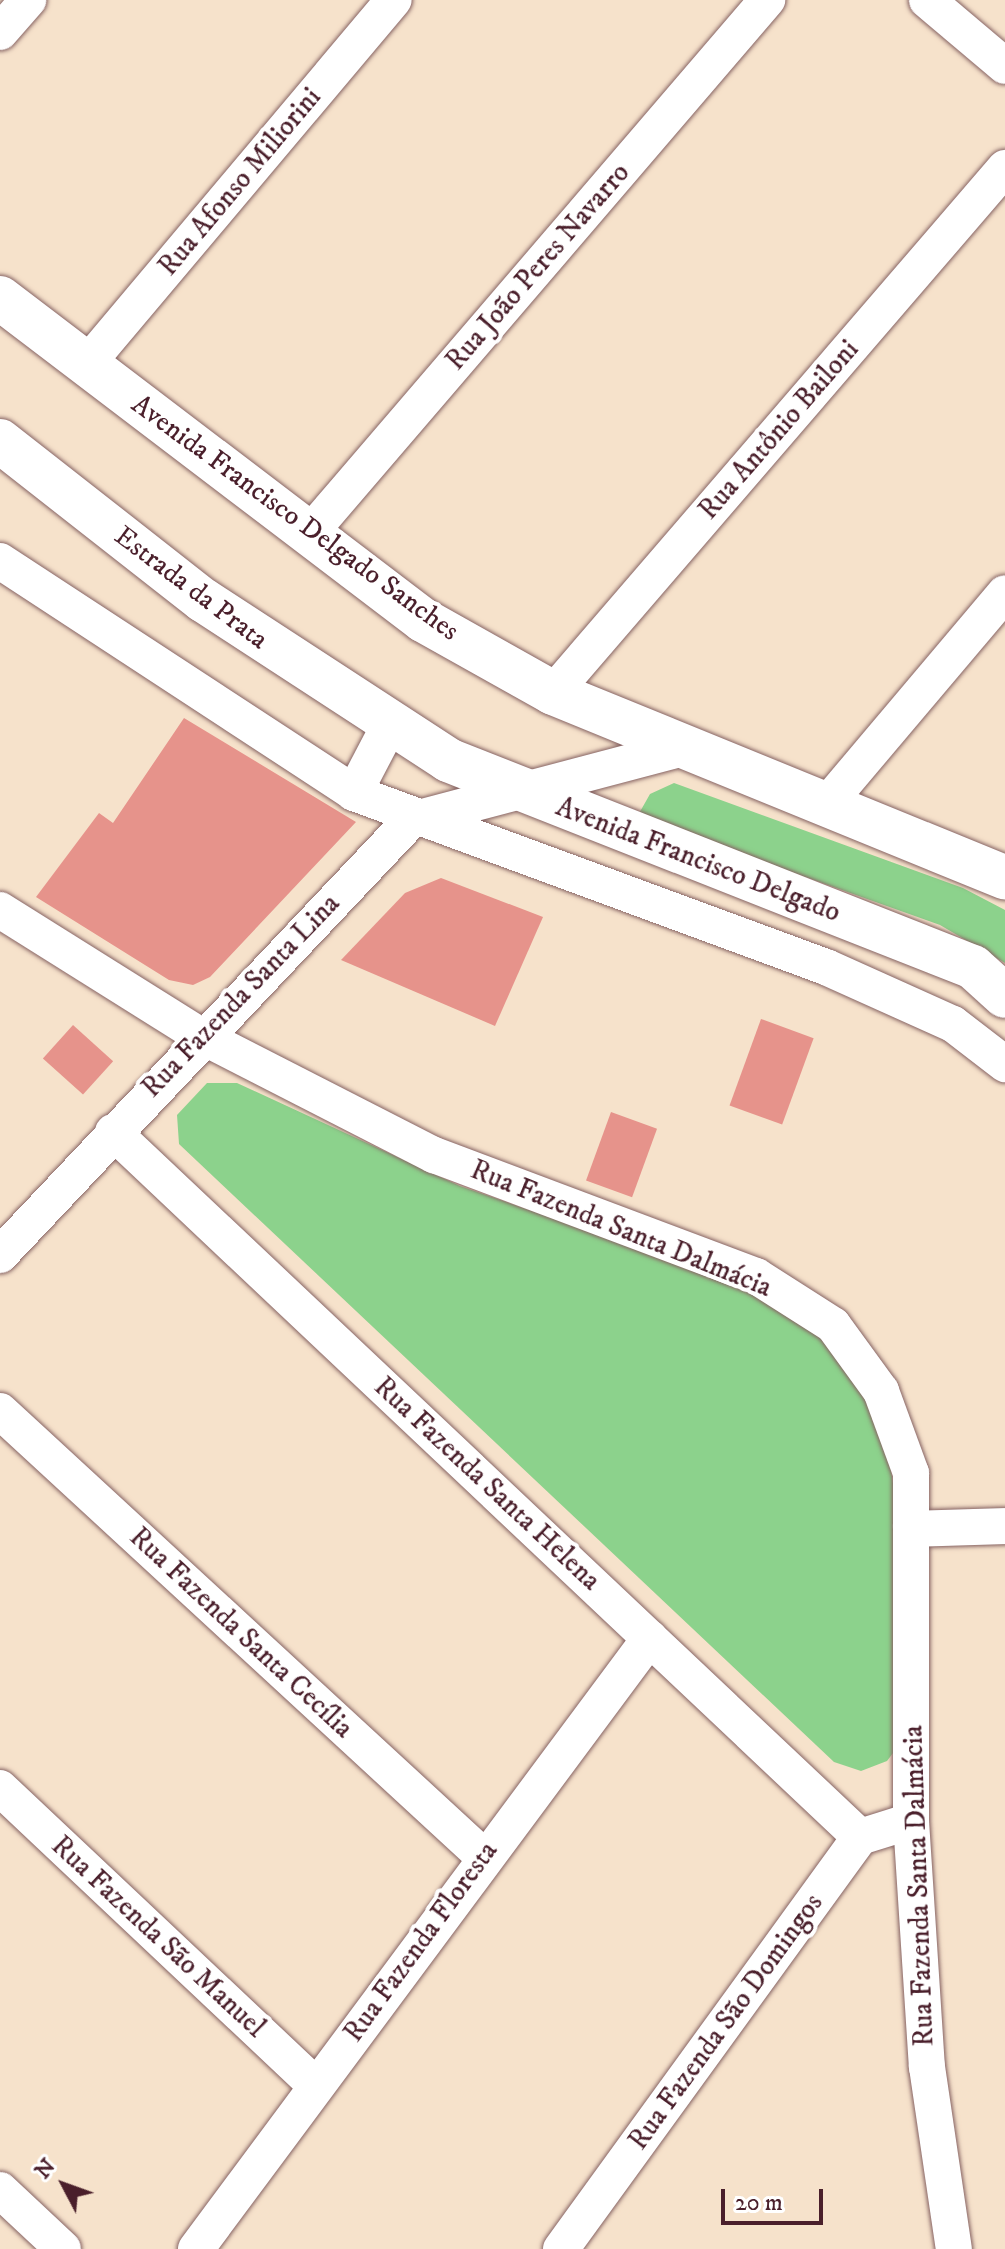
<!DOCTYPE html>
<html>
<head>
<meta charset="utf-8">
<style>
	body { margin:0 }
	#map { position:relative; width:1005px; height:2249px; overflow:hidden; background:#f6e2cb; font-family:"IM FELL DW Pica",serif }
	div>[style] { position:absolute }
	.green>* { inset:0; background:#8cd28c }
	.building>* { inset:0; background:#e6938b; transform-origin:0 0 }
	.roads { filter:drop-shadow(0 0 2px #866363) drop-shadow(0 0 2px #866363) }
	.minor>* { height:36px; margin:-18px; padding:0 18px; transform-origin:18px; border-radius:18px; background:#fff }
	.secondary>* { height:44px; margin:-22px; padding:0 22px; transform-origin:22px; border-radius:22px; background:#fff }
	span { translate:-50% -50%; white-space:nowrap; text-align:center; line-height:1.15; -webkit-text-stroke:8px #fff; paint-order:stroke }
	.street-label { font-size:28px; color:#4a1f2b }
	.north { position:absolute; left:24px; top:2145px; width:80px; height:80px; -webkit-text-stroke:6px #fff; paint-order:stroke; rotate:311deg; font-size:22px; font-weight:700; line-height:32px; text-align:center; color:#4a1f2b }
	.north::after { content:''; display:block; margin:auto; width:28px; height:36px; background:#4a1f2b; clip-path:polygon(50% 0,100% 100%,50% 72%,0 100%) }
	.scale { position:absolute; left:721px; top:2189px; width:102px; height:36px; box-sizing:border-box; border:4px solid #4a1f2b; border-top:0; padding-left:10px; font-size:24px; line-height:28px; white-space:nowrap; color:#4a1f2b; -webkit-text-stroke:6px #fff; paint-order:stroke }
</style>
</head>
<body>
<div id="map">
	<div class="green">
		<i style="clip-path:polygon(674px 783px,963px 888px,1005px 910px,1005px 963px,940px 925px,637px 817px,650px 794px)"></i>
		<i style="clip-path:polygon(207px 1083px,237px 1083px,460px 1186px,760px 1290px,834px 1348px,884px 1425px,898px 1516px,896px 1749px,887px 1761px,861px 1771px,834px 1762px,179px 1144px,177px 1115px)"></i>
	</div>
	<div class="building">
		<i style="clip-path:polygon(184px 718px,356px 822px,210px 977px,193px 985px,169px 980px,36px 897px,99px 813px,113px 823px)"></i>
		<i style="clip-path:polygon(441px 878px,543px 917px,495px 1026px,341px 960px,405px 893px)"></i>
		<i style="left:761px;top:1019px;width:56px;height:92px;rotate:20deg"></i>
		<i style="left:73px;top:1025px;width:54px;height:45px;rotate:42deg"></i>
		<i style="left:611px;top:1112px;width:49px;height:73px;rotate:20deg"></i>
	</div>
	<div class="roads">
		<div class="minor">
			<i style="left:927px;top:0;width:102px;rotate:40.2deg"></i>
			<i style="left:0;top:32px;width:43px;rotate:-48.8deg"></i>
			<i style="left:87px;top:364px;width:476px;rotate:-49.9deg"></i>
			<i style="left:309px;top:534px;width:704px;rotate:-49.38deg"></i>
			<i style="left:0;top:561px;width:423px;rotate:33.2deg"></i>
			<i style="left:354px;top:793px;width:503px;rotate:20.24deg"></i>
			<i style="left:826px;top:967px;width:139px;rotate:24.2deg"></i>
			<i style="left:953px;top:1024px;width:66px;rotate:37.6deg"></i>
			<i style="left:553px;top:693px;width:693px;rotate:-49.27deg"></i>
			<i style="left:354px;top:793px;width:76px;rotate:-62.4deg"></i>
			<i style="left:826px;top:805px;width:277px;rotate:-49.8deg"></i>
			<i style="left:0;top:910px;width:237px;rotate:32.1deg"></i>
			<i style="left:201px;top:1036px;width:262px;rotate:27.1deg"></i>
			<i style="left:434px;top:1155px;width:344px;rotate:20.6deg"></i>
			<i style="left:756px;top:1276px;width:91px;rotate:32.5deg"></i>
			<i style="left:833px;top:1325px;width:82px;rotate:54deg"></i>
			<i style="left:881px;top:1391px;width:87px;rotate:69.9deg"></i>
			<i style="left:911px;top:1473px;width:348px;rotate:90deg"></i>
			<i style="left:911px;top:1821px;width:247px;rotate:86.3deg"></i>
			<i style="left:927px;top:2067px;width:184px;rotate:81.6deg"></i>
			<i style="left:113px;top:1132px;width:1027px;rotate:43.34deg"></i>
			<i style="left:0;top:1255px;width:598px;rotate:-46.62deg"></i>
			<i style="left:411px;top:820px;width:286px;rotate:-14.8deg"></i>
			<i style="left:0;top:1411px;width:657px;rotate:42.66deg"></i>
			<i style="left:911px;top:1529px;width:94px;rotate:-1.8deg"></i>
			<i style="left:0;top:1788px;width:434px;rotate:43.3deg"></i>
			<i style="left:0;top:2190px;width:86px;rotate:43.1deg"></i>
			<i style="left:196px;top:2249px;width:761px;rotate:-53.39deg"></i>
			<i style="left:561px;top:2249px;width:509px;rotate:-54.03deg"></i>
			<i style="left:860px;top:1837px;width:53px;rotate:-17.4deg"></i>
		</div>
		<div class="secondary">
			<i style="left:0;top:298px;width:532px;rotate:37.28deg"></i>
			<i style="left:423px;top:620px;width:149px;rotate:29.3deg"></i>
			<i style="left:553px;top:693px;width:488px;rotate:22.2deg"></i>
			<i style="left:0;top:441px;width:258px;rotate:38.1deg"></i>
			<i style="left:203px;top:600px;width:293px;rotate:33.1deg"></i>
			<i style="left:448px;top:760px;width:564px;rotate:21.52deg"></i>
			<i style="left:973px;top:967px;width:43px;rotate:42.2deg"></i>
		</div>
	</div>
	<div class="street-label">
		<span style="left:240px;top:182px;rotate:-50deg">Rua Afonso Miliorini</span>
		<span style="left:538px;top:267px;rotate:-49deg">Rua João Peres Navarro</span>
		<span style="left:779px;top:430px;rotate:-49deg">Rua Antônio Bailoni</span>
		<span style="left:295px;top:518px;rotate:36deg">Avenida Francisco Delgado Sanches</span>
		<span style="left:191px;top:588px;rotate:37deg">Estrada da Prata</span>
		<span style="left:698px;top:860px;rotate:21deg">Avenida Francisco Delgado</span>
		<span style="left:241px;top:996px;rotate:-46deg">Rua Fazenda Santa Lina</span>
		<span style="left:621px;top:1229px;rotate:22deg">Rua Fazenda Santa Dalmácia</span>
		<span style="left:487px;top:1484px;rotate:43deg">Rua Fazenda Santa Helena</span>
		<span style="left:241px;top:1633px;rotate:43deg">Rua Fazenda Santa Cecília</span>
		<span style="left:919px;top:1886px;rotate:-92deg">Rua Fazenda Santa Dalmácia</span>
		<span style="left:158px;top:1937px;rotate:43deg">Rua Fazenda São Manuel</span>
		<span style="left:421px;top:1942px;rotate:-54deg">Rua Fazenda Floresta</span>
		<span style="left:726px;top:2022px;rotate:-54deg">Rua Fazenda São Domingos</span>
	</div>
	<div class="north">N</div>
	<div class="scale">20 m</div>
</div>
</body>
</html>
